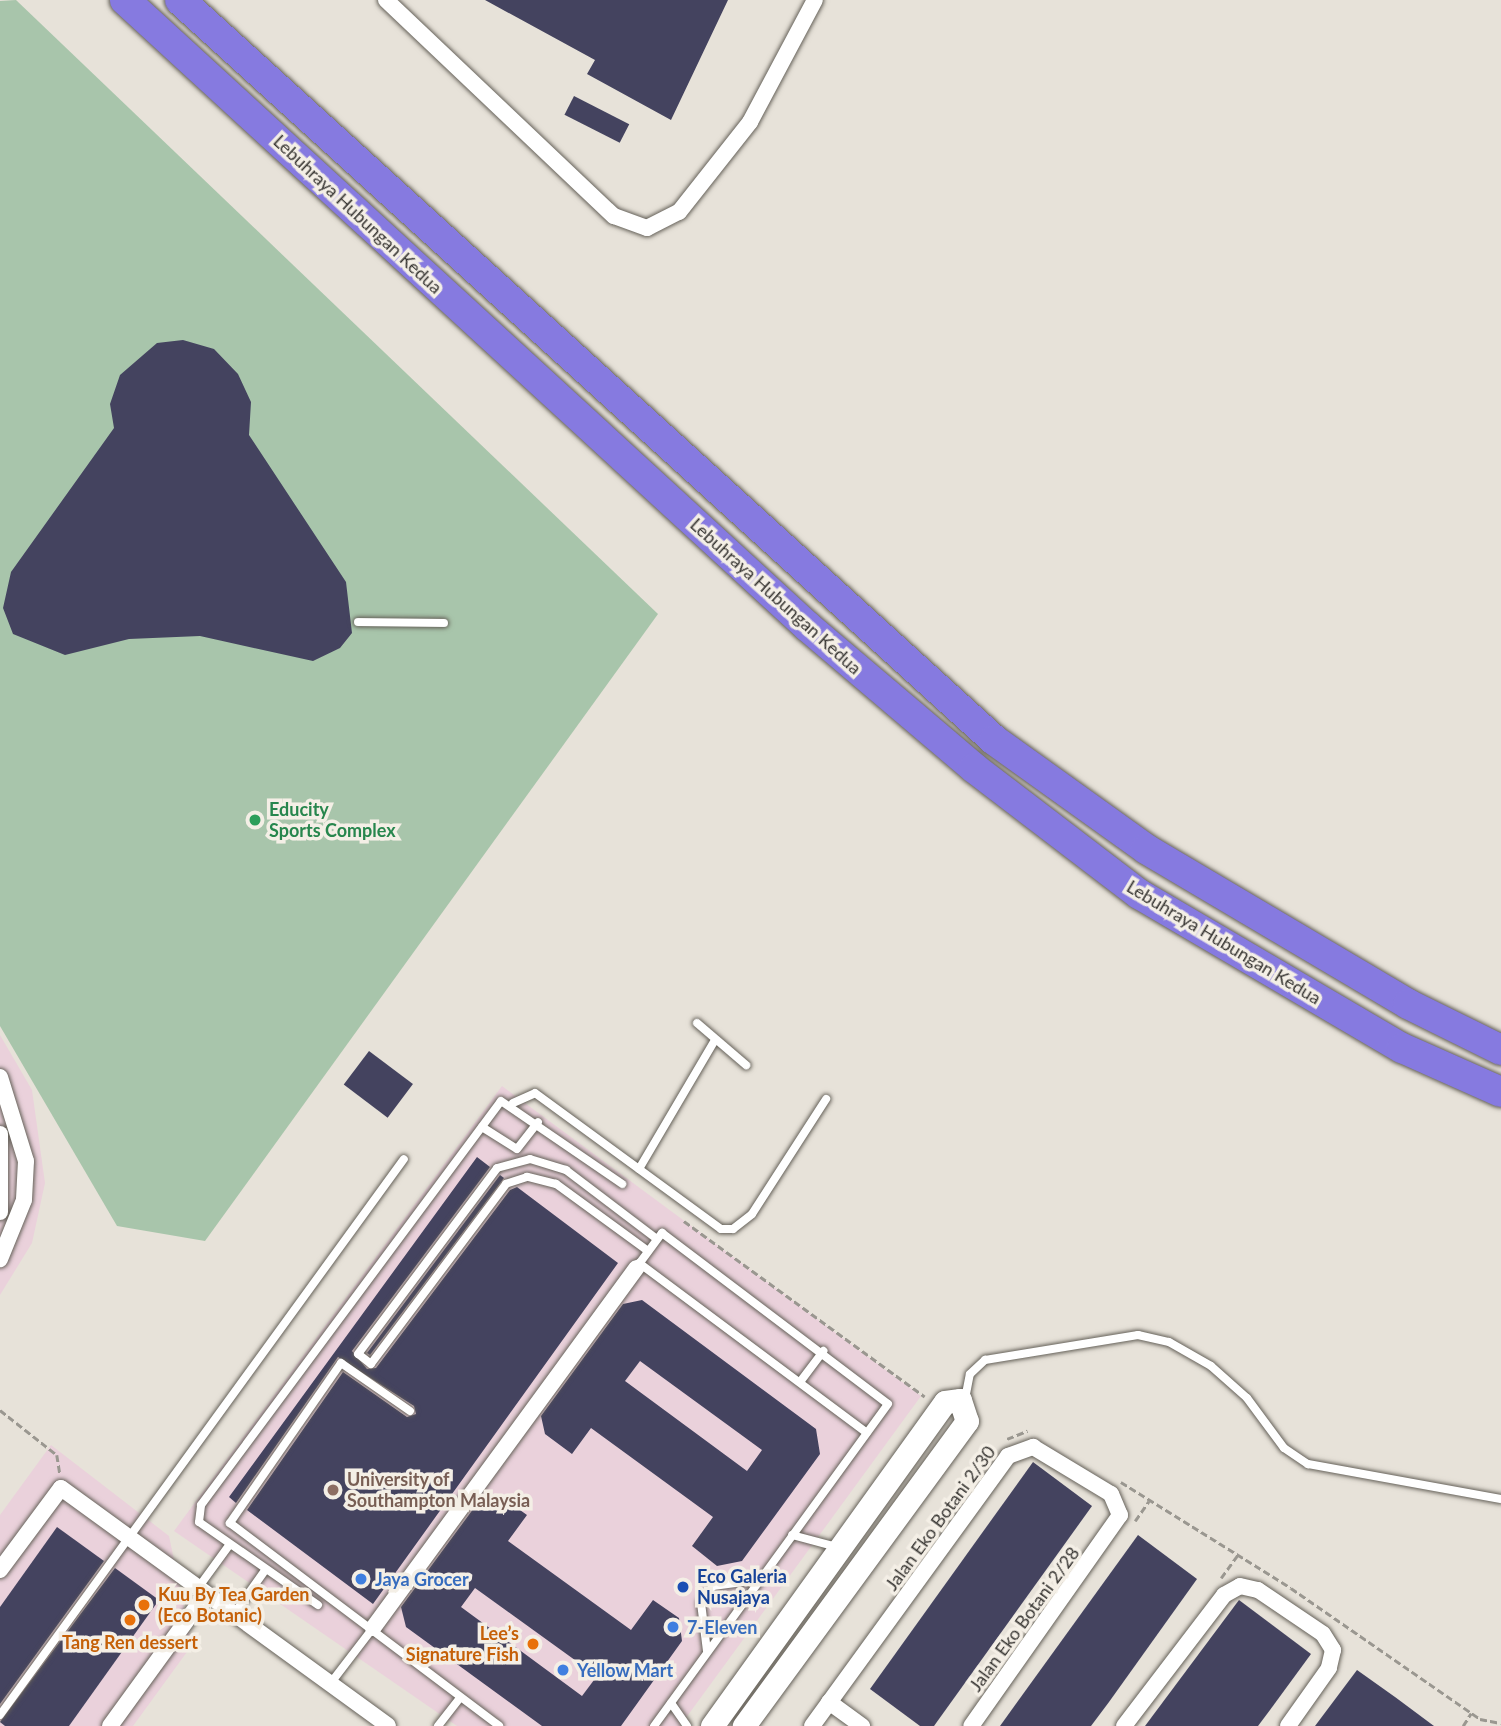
<!DOCTYPE html>
<html>
<head>
<meta charset="utf-8">
<style>
	body { margin:0 }
	#map { position:relative; width:1501px; height:1726px; overflow:hidden; background:#e7e2d9; font-family:Lato,sans-serif }
	div>[style] { position:absolute }
	.commercial>* { inset:0; background:#ead1db }
	.green>* { inset:0; background:#a8c5ab }
	.building>* { inset:0; background:#44435f; transform-origin:0 0 }
	.path>* { height:2.5px; margin-top:-1.25px; transform-origin:0; background:repeating-linear-gradient(90deg,#9a9790 0 7px,transparent 0 10.5px) }
	.roads { filter:drop-shadow(0 0 2px #656159) drop-shadow(0 0 2px #656159) }
	.lane>* { height:8px; margin:-4px; padding:0 4px; transform-origin:4px; border-radius:4px; background:#fff }
	.street>* { height:16px; margin:-8px; padding:0 8px; transform-origin:8px; border-radius:8px; background:#fff }
	.secondary>* { height:23px; margin:-11.5px; padding:0 11.5px; transform-origin:11.5px; border-radius:11.5px; background:#fff }
	.highway>* { height:30px; margin:-15px; padding:0 15px; transform-origin:15px; border-radius:15px; background:#867ae0 }
	.dots>* { width:19px; height:19px; translate:-50% -50%; box-sizing:border-box; border:4px solid #f4efe6; border-radius:50% }
	span { translate:-50% -50%; white-space:nowrap; text-align:center; line-height:1.15; -webkit-text-stroke:7px #f4efe6; paint-order:stroke }
	.street-label { font-size:18px; color:#373532 }
	.leisure-label { font-size:18px; color:#27864d; font-weight:700 }
	.left { translate:0 -50%; text-align:left }
	.education-label { font-size:18px; color:#785e54; font-weight:700 }
	.transit-label { font-size:18px; color:#164399; font-weight:700 }
	.shop-label { font-size:18px; color:#366cbe; font-weight:700 }
	.food-label { font-size:18px; color:#c56008; font-weight:700 }
	.right { translate:-100% -50%; text-align:right }
</style>
</head>
<body>
<div id="map">
	<div class="commercial">
		<i style="clip-path:polygon(0 1035px,32px 1090px,45px 1183px,32px 1243px,0 1295px)"></i>
		<i style="clip-path:polygon(502px 1086px,921px 1396px,680px 1726px,457px 1726px,174px 1531px)"></i>
		<i style="clip-path:polygon(51px 1445px,169px 1536px,192px 1645px,133px 1726px,0 1726px,0 1515px)"></i>
	</div>
	<div class="green">
		<i style="clip-path:polygon(16px 0,658px 614px,205px 1241px,117px 1226px,0 1026px,0 1px)"></i>
	</div>
	<div class="building">
		<i style="clip-path:polygon(485px 0,728px 0,671px 120px,587px 74px,595px 60px)"></i>
		<i style="left:574px;top:96px;width:62px;height:21px;rotate:27deg"></i>
		<i style="clip-path:polygon(183px 340px,214px 349px,238px 374px,251px 402px,249px 435px,346px 582px,352px 633px,340px 648px,313px 661px,200px 636px,129px 639px,65px 655px,13px 634px,3px 608px,11px 572px,114px 428px,110px 404px,120px 375px,157px 343px)"></i>
		<i style="left:369px;top:1051px;width:55px;height:42px;rotate:37deg"></i>
		<i style="clip-path:polygon(477px 1157px,490px 1167px,352px 1351px,367px 1369px,376px 1368px,510px 1190px,517px 1187px,618px 1263px,373px 1604px,247px 1510px,343px 1372px,407px 1417px,416px 1414px,414px 1406px,338px 1357px,236px 1503px,229px 1497px)"></i>
		<i style="clip-path:polygon(500px 1175px,504px 1178px,370px 1355px,367px 1353px)"></i>
		<i style="clip-path:polygon(evenodd,642px 1300px,816px 1429px,820px 1454px,742px 1561px,717px 1566px,692px 1546px,713px 1517px,591px 1428px,572px 1454px,545px 1434px,541px 1416px,552px 1401px,623px 1304px,642px 1300px,640px 1361px,762px 1450px,747px 1471px,625px 1381px,640px 1361px)"></i>
		<i style="clip-path:polygon(1033px 1462px,1092px 1506px,934px 1726px,920px 1726px,870px 1689px)"></i>
		<i style="clip-path:polygon(evenodd,499px 1495px,527px 1515px,508px 1541px,631px 1630px,653px 1600px,679px 1618px,682px 1641px,621px 1726px,542px 1726px,406px 1627px,401px 1607px,482px 1497px,499px 1495px,475px 1588px,597px 1676px,582px 1696px,461px 1607px,475px 1588px)"></i>
		<i style="clip-path:polygon(57px 1527px,104px 1561px,0 1704px,0 1607px)"></i>
		<i style="clip-path:polygon(1138px 1535px,1197px 1579px,1109px 1702px,1091px 1726px,1000px 1726px)"></i>
		<i style="clip-path:polygon(115px 1568px,159px 1600px,69px 1726px,5px 1726px,0 1722px)"></i>
		<i style="clip-path:polygon(1239px 1600px,1311px 1654px,1270px 1710px,1258px 1726px,1145px 1726px)"></i>
		<i style="clip-path:polygon(1357px 1670px,1395px 1697px,1434px 1726px,1315px 1726px)"></i>
	</div>
	<div class="path">
		<i style="left:684px;top:1221px;width:298px;rotate:36.1deg"></i>
		<i style="left:0;top:1410px;width:73px;rotate:38.3deg"></i>
		<i style="left:57px;top:1455px;width:19px;rotate:81deg"></i>
		<i style="left:1007px;top:1439px;width:22px;rotate:-22deg"></i>
		<i style="left:1121px;top:1482px;width:200px;rotate:31.9deg"></i>
		<i style="left:1291px;top:1588px;width:230px;rotate:34.7deg"></i>
		<i style="left:1480px;top:1719px;width:21px;rotate:11deg"></i>
		<i style="left:1135px;top:1521px;width:24px;rotate:-55deg"></i>
		<i style="left:1221px;top:1578px;width:29px;rotate:-54deg"></i>
		<i style="left:1463px;top:1726px;width:15px;rotate:-58deg"></i>
	</div>
	<div class="roads">
		<div class="lane">
			<i style="left:358px;top:622px;width:86px;rotate:0.7deg"></i>
			<i style="left:697px;top:1023px;width:65px;rotate:40.6deg"></i>
			<i style="left:513px;top:1103px;width:24px;rotate:-24deg"></i>
			<i style="left:535px;top:1093px;width:230px;rotate:36.2deg"></i>
			<i style="left:721px;top:1229px;width:12px"></i>
			<i style="left:733px;top:1229px;width:24px;rotate:-38deg"></i>
			<i style="left:752px;top:1214px;width:137px;rotate:-57.2deg"></i>
			<i style="left:482px;top:1127px;width:41px;rotate:32.2deg"></i>
			<i style="left:517px;top:1149px;width:34px;rotate:-52deg"></i>
			<i style="left:639px;top:1169px;width:150px;rotate:-59.5deg"></i>
			<i style="left:648px;top:1251px;width:114px;rotate:-143.9deg"></i>
			<i style="left:556px;top:1184px;width:30px;rotate:-166deg"></i>
			<i style="left:527px;top:1177px;width:22px;rotate:162deg"></i>
			<i style="left:506px;top:1184px;width:225px;rotate:126.9deg"></i>
			<i style="left:371px;top:1364px;width:16px;rotate:-142deg"></i>
			<i style="left:358px;top:1354px;width:232px;rotate:-53.2deg"></i>
			<i style="left:497px;top:1168px;width:34px;rotate:-15deg"></i>
			<i style="left:530px;top:1159px;width:38px;rotate:17deg"></i>
			<i style="left:566px;top:1170px;width:114px;rotate:37.2deg"></i>
			<i style="left:639px;top:1263px;width:284px;rotate:36.7deg"></i>
			<i style="left:636px;top:1268px;width:44px;rotate:-53.4deg"></i>
			<i style="left:662px;top:1233px;width:283px;rotate:37.1deg"></i>
			<i style="left:888px;top:1404px;width:398px;rotate:126deg"></i>
			<i style="left:800px;top:1382px;width:39px;rotate:-53deg"></i>
			<i style="left:965px;top:1399px;width:25px;rotate:-79deg"></i>
			<i style="left:970px;top:1374px;width:21px;rotate:-43deg"></i>
			<i style="left:985px;top:1360px;width:155px;rotate:-9.3deg"></i>
			<i style="left:1138px;top:1335px;width:32px;rotate:13deg"></i>
			<i style="left:1169px;top:1342px;width:48px;rotate:29.7deg"></i>
			<i style="left:1211px;top:1366px;width:48px;rotate:41.6deg"></i>
			<i style="left:1247px;top:1398px;width:62px;rotate:53.5deg"></i>
			<i style="left:1284px;top:1448px;width:29px;rotate:34deg"></i>
			<i style="left:1308px;top:1464px;width:196px;rotate:10.3deg"></i>
			<i style="left:410px;top:1411px;width:84px;rotate:-145.2deg"></i>
			<i style="left:341px;top:1363px;width:195px;rotate:124.8deg"></i>
			<i style="left:230px;top:1523px;width:337px;rotate:37deg"></i>
			<i style="left:792px;top:1535px;width:47px;rotate:14.9deg"></i>
			<i style="left:198px;top:1588px;width:54px;rotate:-54deg"></i>
			<i style="left:318px;top:1605px;width:145px;rotate:-145.1deg"></i>
			<i style="left:199px;top:1522px;width:17px;rotate:-83deg"></i>
			<i style="left:201px;top:1505px;width:503px;rotate:-53.4deg"></i>
			<i style="left:501px;top:1101px;width:147px;rotate:34.4deg"></i>
			<i style="left:234px;top:1614px;width:55px;rotate:-54.6deg"></i>
			<i style="left:707px;top:1651px;width:48px;rotate:-97.1deg"></i>
			<i style="left:701px;top:1603px;width:21px;rotate:-55deg"></i>
			<i style="left:713px;top:1586px;width:45px;rotate:-7.6deg"></i>
			<i style="left:330px;top:1684px;width:71px;rotate:-52.5deg"></i>
			<i style="left:671px;top:1703px;width:28px;rotate:55deg"></i>
			<i style="left:0;top:1715px;width:687px;rotate:-54deg"></i>
			<i style="left:438px;top:1726px;width:36px;rotate:-52deg"></i>
		</div>
		<div class="street">
			<i style="left:386px;top:0;width:314px;rotate:43.5deg"></i>
			<i style="left:614px;top:216px;width:35px;rotate:20deg"></i>
			<i style="left:647px;top:228px;width:36px;rotate:-27deg"></i>
			<i style="left:679px;top:212px;width:115px;rotate:-51.7deg"></i>
			<i style="left:750px;top:122px;width:138px;rotate:-62deg"></i>
			<i style="left:0;top:1077px;width:88px;rotate:72.8deg"></i>
			<i style="left:26px;top:1161px;width:39px;rotate:93deg"></i>
			<i style="left:24px;top:1200px;width:64px;rotate:112.1deg"></i>
			<i style="left:0;top:1134px;width:78px;rotate:90deg"></i>
			<i style="left:0;top:1570px;width:102px;rotate:-53.4deg"></i>
			<i style="left:61px;top:1488px;width:404px;rotate:36deg"></i>
			<i style="left:373px;top:1628px;width:446px;rotate:-53.8deg"></i>
			<i style="left:829px;top:1702px;width:41px;rotate:36deg"></i>
			<i style="left:110px;top:1726px;width:163px;rotate:-54deg"></i>
			<i style="left:812px;top:1726px;width:334px;rotate:-54deg"></i>
			<i style="left:1008px;top:1456px;width:27px;rotate:-20deg"></i>
			<i style="left:1033px;top:1447px;width:91px;rotate:31.1deg"></i>
			<i style="left:1111px;top:1494px;width:23px;rotate:67deg"></i>
			<i style="left:1120px;top:1515px;width:258px;rotate:125.2deg"></i>
			<i style="left:1124px;top:1726px;width:165px;rotate:-52.6deg"></i>
			<i style="left:1224px;top:1595px;width:18px;rotate:-29deg"></i>
			<i style="left:1240px;top:1586px;width:18px;rotate:13deg"></i>
			<i style="left:1258px;top:1590px;width:78px;rotate:34.1deg"></i>
			<i style="left:1323px;top:1634px;width:19px;rotate:58deg"></i>
			<i style="left:1333px;top:1650px;width:18px;rotate:103deg"></i>
			<i style="left:1329px;top:1668px;width:71px;rotate:125.3deg"></i>
		</div>
		<div class="secondary">
			<i style="left:712px;top:1726px;width:399px;rotate:-54.3deg"></i>
			<i style="left:945px;top:1402px;width:15px;rotate:-8deg"></i>
			<i style="left:960px;top:1400px;width:22px;rotate:72deg"></i>
			<i style="left:967px;top:1421px;width:378px;rotate:126.2deg"></i>
		</div>
		<div class="highway">
			<i style="left:125px;top:0;width:927px;rotate:42.55deg"></i>
			<i style="left:808px;top:627px;width:218px;rotate:40.3deg"></i>
			<i style="left:974px;top:768px;width:208px;rotate:37.4deg"></i>
			<i style="left:1139px;top:894px;width:305px;rotate:30.4deg"></i>
			<i style="left:1402px;top:1048px;width:108px;rotate:24deg"></i>
			<i style="left:180px;top:0;width:1100px;rotate:42.27deg"></i>
			<i style="left:994px;top:740px;width:187px;rotate:35.6deg"></i>
			<i style="left:1146px;top:849px;width:304px;rotate:30.6deg"></i>
			<i style="left:1408px;top:1004px;width:104px;rotate:26.3deg"></i>
		</div>
	</div>
	<div class="dots">
		<i style="left:255px;top:820px;background:#2e9e5b"></i>
		<i style="left:333px;top:1490px;background:#8d6e63"></i>
		<i style="left:361px;top:1579px;background:#3f7fe0"></i>
		<i style="left:683px;top:1587px;background:#1a4fb4"></i>
		<i style="left:144px;top:1605px;background:#e8710a"></i>
		<i style="left:130px;top:1620px;background:#e8710a"></i>
		<i style="left:673px;top:1627px;background:#3f7fe0"></i>
		<i style="left:533px;top:1644px;background:#e8710a"></i>
		<i style="left:563px;top:1670px;background:#3f7fe0"></i>
	</div>
	<div class="street-label">
		<span style="left:358px;top:214px;rotate:43deg">Lebuhraya Hubungan Kedua</span>
		<span style="left:776px;top:596px;rotate:42deg">Lebuhraya Hubungan Kedua</span>
		<span style="left:1224px;top:942px;rotate:31deg">Lebuhraya Hubungan Kedua</span>
		<span style="left:940px;top:1518px;rotate:-54deg">Jalan Eko Botani 2/30</span>
		<span style="left:1024px;top:1619px;rotate:-54deg">Jalan Eko Botani 2/28</span>
	</div>
	<div class="leisure-label">
		<span class="left" style="left:269px;top:820px">Educity<br>Sports Complex</span>
	</div>
	<div class="education-label">
		<span class="left" style="left:347px;top:1490px">University of<br>Southampton Malaysia</span>
	</div>
	<div class="transit-label">
		<span class="left" style="left:697px;top:1587px">Eco Galeria<br>Nusajaya</span>
	</div>
	<div class="shop-label">
		<span class="left" style="left:375px;top:1579px">Jaya Grocer</span>
		<span class="left" style="left:687px;top:1627px">7-Eleven</span>
		<span class="left" style="left:577px;top:1670px">Yellow Mart</span>
	</div>
	<div class="food-label">
		<span class="left" style="left:158px;top:1605px">Kuu By Tea Garden<br>(Eco Botanic)</span>
		<span class="right" style="left:519px;top:1644px">Lee’s<br>Signature Fish</span>
		<span style="left:130px;top:1642px">Tang Ren dessert</span>
	</div>
</div>
</body>
</html>
